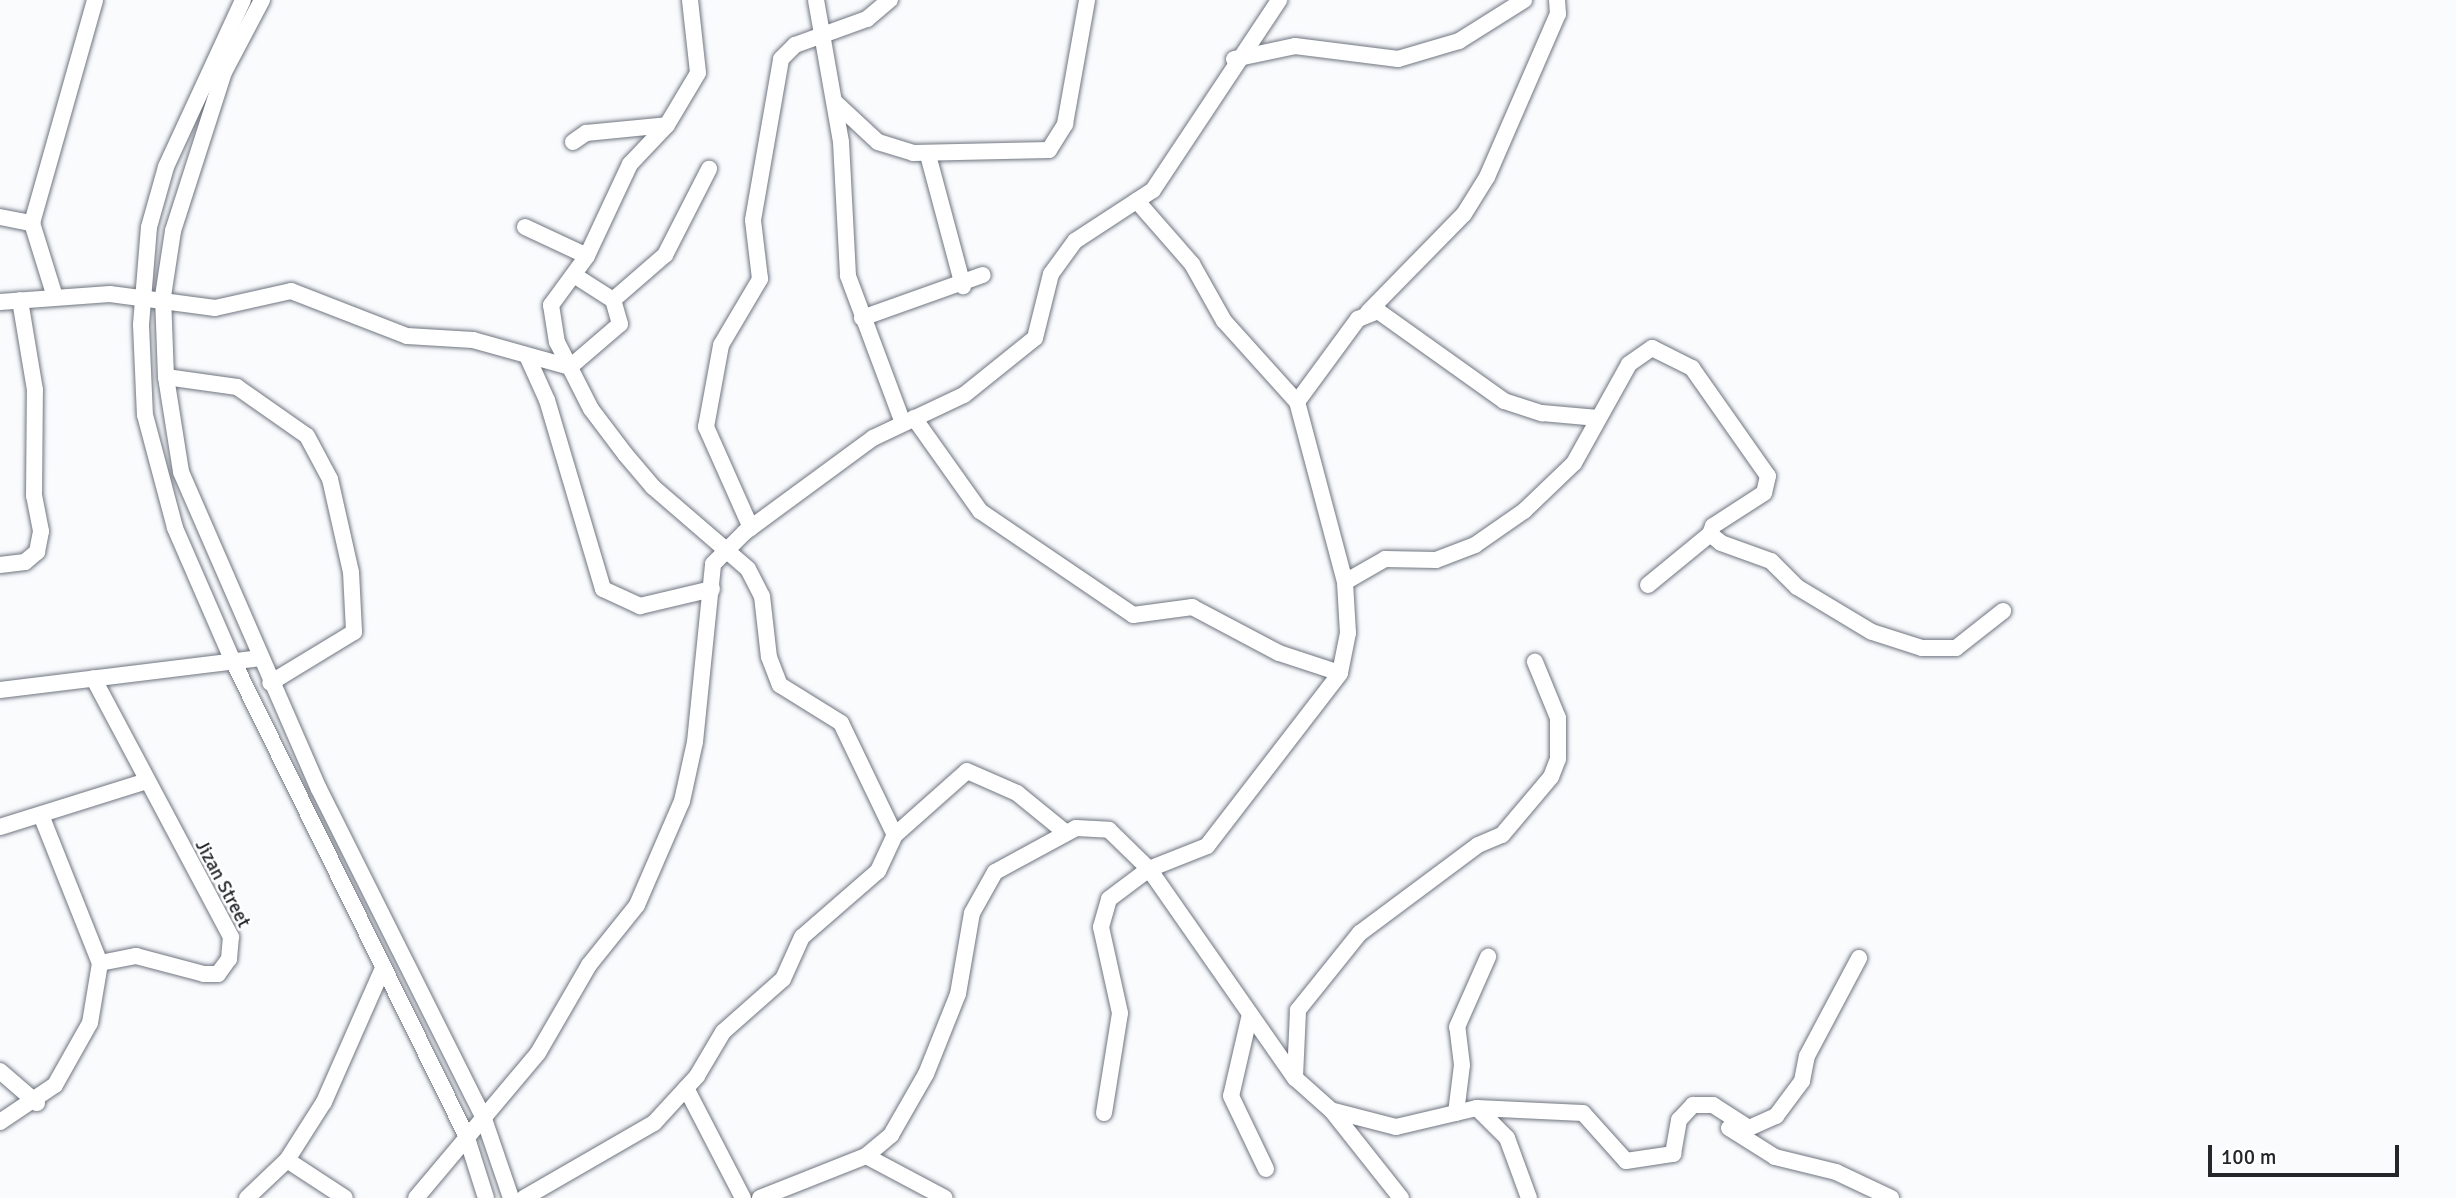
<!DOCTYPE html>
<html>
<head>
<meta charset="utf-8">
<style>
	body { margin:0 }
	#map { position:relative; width:2456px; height:1198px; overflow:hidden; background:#f9fbfd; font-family:Signika,sans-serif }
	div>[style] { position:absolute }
	.roads { filter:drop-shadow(0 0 2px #6f7580) drop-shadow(0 0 2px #6f7580) }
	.minor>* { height:16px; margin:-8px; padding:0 8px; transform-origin:8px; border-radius:8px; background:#fff }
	span { translate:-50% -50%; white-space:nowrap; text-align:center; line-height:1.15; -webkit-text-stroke:5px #fff; paint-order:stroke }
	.street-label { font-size:19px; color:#24262a }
	.scale { position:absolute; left:2208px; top:1145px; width:191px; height:32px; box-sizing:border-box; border:4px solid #24262a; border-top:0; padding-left:9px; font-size:21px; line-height:24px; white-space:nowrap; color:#24262a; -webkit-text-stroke:5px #fff; paint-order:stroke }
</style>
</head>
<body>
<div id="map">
	<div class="roads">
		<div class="minor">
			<i style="left:243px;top:0;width:184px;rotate:114.8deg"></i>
			<i style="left:166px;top:167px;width:62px;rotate:105.8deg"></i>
			<i style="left:149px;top:227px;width:98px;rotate:94.7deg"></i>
			<i style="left:141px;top:325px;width:90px;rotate:87.5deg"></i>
			<i style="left:145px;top:415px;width:117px;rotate:75.1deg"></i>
			<i style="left:175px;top:528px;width:143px;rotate:66.5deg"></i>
			<i style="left:232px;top:659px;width:530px;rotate:63.82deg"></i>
			<i style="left:466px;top:1135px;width:66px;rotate:72.4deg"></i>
			<i style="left:262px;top:0;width:81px;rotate:117.8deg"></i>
			<i style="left:224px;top:72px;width:167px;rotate:107.8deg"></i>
			<i style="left:173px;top:231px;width:66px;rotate:98.7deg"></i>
			<i style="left:163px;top:296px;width:81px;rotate:87.9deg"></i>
			<i style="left:166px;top:377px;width:96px;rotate:81deg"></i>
			<i style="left:181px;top:472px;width:346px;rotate:66.5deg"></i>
			<i style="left:319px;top:789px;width:366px;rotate:63.4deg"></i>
			<i style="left:483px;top:1116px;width:87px;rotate:71.1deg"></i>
			<i style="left:690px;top:0;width:73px;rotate:83.7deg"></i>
			<i style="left:698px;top:73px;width:61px;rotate:120.8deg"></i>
			<i style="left:667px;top:125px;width:54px;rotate:133.5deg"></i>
			<i style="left:630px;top:164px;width:102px;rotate:115.1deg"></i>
			<i style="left:587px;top:256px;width:61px;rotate:126.3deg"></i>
			<i style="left:551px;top:305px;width:37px;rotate:81deg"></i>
			<i style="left:557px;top:342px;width:75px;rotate:63.1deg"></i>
			<i style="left:591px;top:409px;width:56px;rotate:52.9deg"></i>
			<i style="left:625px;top:454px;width:43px;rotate:49.7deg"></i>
			<i style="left:653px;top:487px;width:125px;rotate:40.8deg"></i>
			<i style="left:748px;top:569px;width:30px;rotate:63deg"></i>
			<i style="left:762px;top:596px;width:61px;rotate:83.5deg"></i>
			<i style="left:769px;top:657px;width:30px;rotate:69deg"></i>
			<i style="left:780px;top:685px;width:72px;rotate:31.9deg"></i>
			<i style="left:841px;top:723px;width:124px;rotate:64.3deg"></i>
			<i style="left:895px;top:835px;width:96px;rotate:-41.6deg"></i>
			<i style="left:967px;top:771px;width:55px;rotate:23.7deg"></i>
			<i style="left:1017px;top:793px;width:63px;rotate:39.2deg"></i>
			<i style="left:816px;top:0;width:144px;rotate:80deg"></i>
			<i style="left:841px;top:142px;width:134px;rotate:87deg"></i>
			<i style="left:848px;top:276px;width:157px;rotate:69.5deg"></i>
			<i style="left:1234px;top:59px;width:62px;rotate:-12deg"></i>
			<i style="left:1295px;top:46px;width:104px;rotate:7.2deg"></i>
			<i style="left:1398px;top:59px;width:64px;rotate:-16.4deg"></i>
			<i style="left:1459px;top:41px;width:77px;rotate:-32.2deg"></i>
			<i style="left:836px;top:103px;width:57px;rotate:42.9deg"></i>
			<i style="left:878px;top:142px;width:37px;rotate:17deg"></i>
			<i style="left:913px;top:153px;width:136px;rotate:-1.3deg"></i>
			<i style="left:1049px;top:150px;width:31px;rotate:-58deg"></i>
			<i style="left:1065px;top:124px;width:126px;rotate:-79.9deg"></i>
			<i style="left:573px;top:142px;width:16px;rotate:-35deg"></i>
			<i style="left:586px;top:133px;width:81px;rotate:-5.6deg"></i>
			<i style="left:928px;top:155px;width:136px;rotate:75deg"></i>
			<i style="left:0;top:217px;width:33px;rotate:11deg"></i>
			<i style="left:525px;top:227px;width:68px;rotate:25.1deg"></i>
			<i style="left:55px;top:297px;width:77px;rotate:-107.3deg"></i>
			<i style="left:32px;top:223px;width:232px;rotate:-74.2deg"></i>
			<i style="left:613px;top:300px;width:69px;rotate:-40.9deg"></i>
			<i style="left:665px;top:255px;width:97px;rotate:-62.9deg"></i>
			<i style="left:0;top:302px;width:110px;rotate:-4.2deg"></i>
			<i style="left:110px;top:294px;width:106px;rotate:7.6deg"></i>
			<i style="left:215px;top:308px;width:78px;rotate:-12.6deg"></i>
			<i style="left:291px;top:291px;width:124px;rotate:21.2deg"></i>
			<i style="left:407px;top:336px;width:66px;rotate:3.5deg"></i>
			<i style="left:473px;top:340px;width:101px;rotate:15.6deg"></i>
			<i style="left:570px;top:367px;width:66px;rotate:-40.7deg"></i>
			<i style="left:620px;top:324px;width:25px;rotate:-106deg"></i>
			<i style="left:613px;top:300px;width:46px;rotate:-147.3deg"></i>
			<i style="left:1368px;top:312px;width:137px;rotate:-45.6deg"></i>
			<i style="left:1464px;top:214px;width:44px;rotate:-58.1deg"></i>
			<i style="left:1487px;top:177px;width:178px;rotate:-66.5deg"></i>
			<i style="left:1558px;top:14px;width:14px;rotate:-94deg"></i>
			<i style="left:862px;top:318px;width:128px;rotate:-19.6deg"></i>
			<i style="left:528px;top:358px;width:46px;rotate:65.7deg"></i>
			<i style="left:547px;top:400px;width:197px;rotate:73.5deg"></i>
			<i style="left:603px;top:589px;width:41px;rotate:24.7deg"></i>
			<i style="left:640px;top:606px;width:74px;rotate:-13.3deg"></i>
			<i style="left:166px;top:377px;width:72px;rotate:8deg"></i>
			<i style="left:237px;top:387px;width:85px;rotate:35deg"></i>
			<i style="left:307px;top:436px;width:49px;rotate:61.9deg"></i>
			<i style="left:330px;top:479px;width:95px;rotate:77.3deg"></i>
			<i style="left:351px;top:572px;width:60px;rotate:87.1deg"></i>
			<i style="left:354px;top:632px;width:98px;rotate:148.7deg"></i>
			<i style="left:1297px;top:402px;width:103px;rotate:-53.7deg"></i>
			<i style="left:1358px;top:319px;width:22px;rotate:-22deg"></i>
			<i style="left:1378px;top:311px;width:155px;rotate:35.5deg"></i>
			<i style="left:1504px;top:401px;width:40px;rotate:18deg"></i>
			<i style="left:1542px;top:413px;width:56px;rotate:5.1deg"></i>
			<i style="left:914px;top:418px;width:114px;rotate:54.6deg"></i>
			<i style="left:980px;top:511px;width:185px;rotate:34.2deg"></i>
			<i style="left:1133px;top:615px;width:60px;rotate:-7.7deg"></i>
			<i style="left:1192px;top:607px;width:98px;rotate:27.9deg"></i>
			<i style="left:1279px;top:653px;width:64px;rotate:18.2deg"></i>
			<i style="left:751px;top:528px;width:111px;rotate:-114deg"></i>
			<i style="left:706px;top:427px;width:83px;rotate:-79.6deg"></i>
			<i style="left:721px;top:345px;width:77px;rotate:-59.4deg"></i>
			<i style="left:760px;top:279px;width:59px;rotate:-96.8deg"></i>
			<i style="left:753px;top:220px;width:163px;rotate:-80.1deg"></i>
			<i style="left:781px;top:59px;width:20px;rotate:-45deg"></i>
			<i style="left:795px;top:45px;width:77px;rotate:-19.9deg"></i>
			<i style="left:867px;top:19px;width:30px;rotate:-40deg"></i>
			<i style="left:0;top:565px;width:25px;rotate:-7deg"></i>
			<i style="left:25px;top:562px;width:16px;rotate:-40deg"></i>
			<i style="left:37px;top:552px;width:21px;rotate:-79deg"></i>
			<i style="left:41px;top:531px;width:36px;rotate:-101deg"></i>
			<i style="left:34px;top:496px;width:106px;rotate:-89.5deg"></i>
			<i style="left:35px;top:390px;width:91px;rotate:-99.5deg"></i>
			<i style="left:1345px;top:582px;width:46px;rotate:-29.9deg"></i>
			<i style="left:1385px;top:559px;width:51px;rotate:1.1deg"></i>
			<i style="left:1436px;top:560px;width:42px;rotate:-21deg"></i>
			<i style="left:1475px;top:545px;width:60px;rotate:-34.8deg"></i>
			<i style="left:1524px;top:511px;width:69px;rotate:-43.8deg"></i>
			<i style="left:1574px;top:463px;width:113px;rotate:-60.9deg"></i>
			<i style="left:1629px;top:364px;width:28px;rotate:-35deg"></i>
			<i style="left:1652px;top:348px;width:45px;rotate:26.6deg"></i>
			<i style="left:1692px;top:368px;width:132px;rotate:54.9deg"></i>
			<i style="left:1768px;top:476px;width:17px;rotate:103deg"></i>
			<i style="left:1764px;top:493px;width:61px;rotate:147.1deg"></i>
			<i style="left:1713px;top:526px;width:9px;rotate:111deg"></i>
			<i style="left:1710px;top:534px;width:14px;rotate:39deg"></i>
			<i style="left:1721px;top:543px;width:53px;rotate:19.8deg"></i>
			<i style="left:1771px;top:561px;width:37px;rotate:45deg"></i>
			<i style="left:1797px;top:587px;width:87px;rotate:31deg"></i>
			<i style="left:1872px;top:632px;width:52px;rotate:17.7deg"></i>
			<i style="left:1922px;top:648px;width:34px"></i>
			<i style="left:1956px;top:648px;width:60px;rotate:-38.2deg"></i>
			<i style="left:1648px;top:585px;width:80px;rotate:-39.4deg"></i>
			<i style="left:0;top:690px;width:261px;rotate:-7deg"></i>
			<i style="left:41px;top:815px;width:159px;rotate:68.3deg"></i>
			<i style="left:0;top:827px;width:151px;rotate:-17.4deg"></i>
			<i style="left:1250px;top:1014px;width:84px;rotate:103deg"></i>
			<i style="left:1231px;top:1096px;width:81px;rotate:64.4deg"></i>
			<i style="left:0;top:1071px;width:49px;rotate:40.9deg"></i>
			<i style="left:1295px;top:1077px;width:67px;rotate:-87.4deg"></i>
			<i style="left:1298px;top:1010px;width:99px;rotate:-51.2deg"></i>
			<i style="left:1360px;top:933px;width:147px;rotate:-36.7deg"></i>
			<i style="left:1478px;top:845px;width:26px;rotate:-23deg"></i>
			<i style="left:1502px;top:835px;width:76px;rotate:-49.8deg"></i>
			<i style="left:1551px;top:777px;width:19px;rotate:-69deg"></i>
			<i style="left:1558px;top:759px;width:41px;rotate:-90deg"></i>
			<i style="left:1558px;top:718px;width:61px;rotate:-112.3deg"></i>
			<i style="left:686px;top:1088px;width:124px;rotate:62.6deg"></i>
			<i style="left:1477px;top:1108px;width:42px;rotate:45deg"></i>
			<i style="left:1507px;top:1138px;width:64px;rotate:69.9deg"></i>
			<i style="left:1334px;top:1111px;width:64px;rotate:14.5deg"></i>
			<i style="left:1396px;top:1127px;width:83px;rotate:-13.2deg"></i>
			<i style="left:1477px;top:1108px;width:106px;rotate:2.7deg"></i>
			<i style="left:1583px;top:1113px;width:64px;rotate:48.1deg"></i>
			<i style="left:1626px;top:1161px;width:48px;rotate:-8.5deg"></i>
			<i style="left:1673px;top:1154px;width:35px;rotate:-80deg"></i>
			<i style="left:1679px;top:1120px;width:21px;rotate:-47deg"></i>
			<i style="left:1693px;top:1105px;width:20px"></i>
			<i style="left:1713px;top:1105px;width:43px;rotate:32.6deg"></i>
			<i style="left:1749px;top:1128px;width:30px;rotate:-24deg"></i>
			<i style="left:1776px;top:1116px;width:44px;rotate:-53.4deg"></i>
			<i style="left:1802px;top:1081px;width:25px;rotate:-79deg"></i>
			<i style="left:1807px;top:1056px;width:111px;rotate:-62deg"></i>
			<i style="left:1104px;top:1113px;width:101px;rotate:-80.9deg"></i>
			<i style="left:1120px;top:1013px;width:88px;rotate:-102.5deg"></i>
			<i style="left:1101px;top:927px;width:29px;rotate:-74deg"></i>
			<i style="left:1109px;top:899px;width:50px;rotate:-36.9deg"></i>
			<i style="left:1149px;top:869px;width:62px;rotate:-21.6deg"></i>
			<i style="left:1207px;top:846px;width:218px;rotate:-52.4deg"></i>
			<i style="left:1340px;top:673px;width:41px;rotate:-78.7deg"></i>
			<i style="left:1348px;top:633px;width:51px;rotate:-93.4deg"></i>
			<i style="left:1345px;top:582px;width:186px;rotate:-104.9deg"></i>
			<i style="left:1297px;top:402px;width:109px;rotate:-132deg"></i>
			<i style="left:1224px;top:321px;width:65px;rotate:-119.3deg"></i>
			<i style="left:1192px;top:264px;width:84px;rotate:-131.1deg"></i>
			<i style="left:1456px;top:1113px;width:48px;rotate:-82.9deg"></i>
			<i style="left:1462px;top:1065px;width:38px;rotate:-97deg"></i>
			<i style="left:1457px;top:1027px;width:77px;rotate:-66.1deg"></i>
			<i style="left:0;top:1122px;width:66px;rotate:-33.9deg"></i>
			<i style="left:55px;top:1085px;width:71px;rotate:-60.6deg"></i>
			<i style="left:90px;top:1023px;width:61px;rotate:-80.5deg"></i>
			<i style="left:100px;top:963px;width:37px;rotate:-11deg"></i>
			<i style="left:136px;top:956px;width:70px;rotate:14.8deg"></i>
			<i style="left:204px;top:974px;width:14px"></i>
			<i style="left:218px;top:974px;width:19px;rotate:-54deg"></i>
			<i style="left:229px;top:959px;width:22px;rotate:-85deg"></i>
			<i style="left:231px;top:937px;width:293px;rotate:-118deg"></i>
			<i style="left:1729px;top:1128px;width:54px;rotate:32.2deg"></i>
			<i style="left:1775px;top:1157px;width:63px;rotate:13.8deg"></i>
			<i style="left:1836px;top:1172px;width:61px;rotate:25.3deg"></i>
			<i style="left:866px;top:1156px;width:89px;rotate:28deg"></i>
			<i style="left:287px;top:1160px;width:69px;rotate:33.2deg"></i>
			<i style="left:247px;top:1198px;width:55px;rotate:-43.5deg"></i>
			<i style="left:287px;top:1160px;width:69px;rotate:-57.5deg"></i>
			<i style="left:324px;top:1102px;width:146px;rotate:-66.2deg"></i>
			<i style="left:416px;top:1198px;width:189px;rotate:-49.9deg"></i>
			<i style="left:538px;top:1053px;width:102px;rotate:-59.9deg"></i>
			<i style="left:589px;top:965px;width:77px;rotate:-51.3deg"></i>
			<i style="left:637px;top:905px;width:113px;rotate:-66.6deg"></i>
			<i style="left:682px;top:801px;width:60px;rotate:-77.6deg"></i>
			<i style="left:695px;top:742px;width:179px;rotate:-84.2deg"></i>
			<i style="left:713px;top:564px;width:45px;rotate:-45deg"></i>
			<i style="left:745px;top:532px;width:159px;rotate:-36.3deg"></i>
			<i style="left:873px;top:438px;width:101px;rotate:-25.3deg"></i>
			<i style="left:964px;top:395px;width:91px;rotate:-38.8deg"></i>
			<i style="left:1035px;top:338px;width:66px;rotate:-76deg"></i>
			<i style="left:1051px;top:274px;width:41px;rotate:-54deg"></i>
			<i style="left:1075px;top:241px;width:93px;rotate:-33.2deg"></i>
			<i style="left:1153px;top:190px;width:228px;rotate:-56.4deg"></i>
			<i style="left:524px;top:1198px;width:150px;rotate:-30deg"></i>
			<i style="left:654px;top:1123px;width:64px;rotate:-47.5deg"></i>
			<i style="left:697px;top:1076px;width:51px;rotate:-59.4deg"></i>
			<i style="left:723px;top:1032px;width:80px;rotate:-41.5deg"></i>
			<i style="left:783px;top:979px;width:46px;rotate:-65.7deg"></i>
			<i style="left:802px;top:937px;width:101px;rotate:-41deg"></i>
			<i style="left:878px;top:871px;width:40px;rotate:-65deg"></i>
			<i style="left:760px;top:1198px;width:114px;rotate:-21.6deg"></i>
			<i style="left:866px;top:1156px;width:33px;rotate:-40deg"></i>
			<i style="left:891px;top:1135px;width:70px;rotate:-60.2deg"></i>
			<i style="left:926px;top:1074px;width:86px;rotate:-68.2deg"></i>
			<i style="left:958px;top:994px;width:82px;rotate:-80.2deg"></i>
			<i style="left:972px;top:913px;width:47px;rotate:-60.7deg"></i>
			<i style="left:995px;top:872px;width:92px;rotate:-28.5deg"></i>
			<i style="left:1076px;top:828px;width:33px;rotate:3deg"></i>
			<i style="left:1109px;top:830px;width:56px;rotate:44.3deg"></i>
			<i style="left:1149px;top:869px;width:255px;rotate:55.1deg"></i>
			<i style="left:1295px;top:1078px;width:50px;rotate:41.7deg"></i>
			<i style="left:1332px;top:1111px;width:111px;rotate:51.6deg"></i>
		</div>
	</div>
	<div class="street-label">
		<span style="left:222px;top:884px;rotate:62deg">Jizan Street</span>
	</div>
	<div class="scale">100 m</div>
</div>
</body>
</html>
